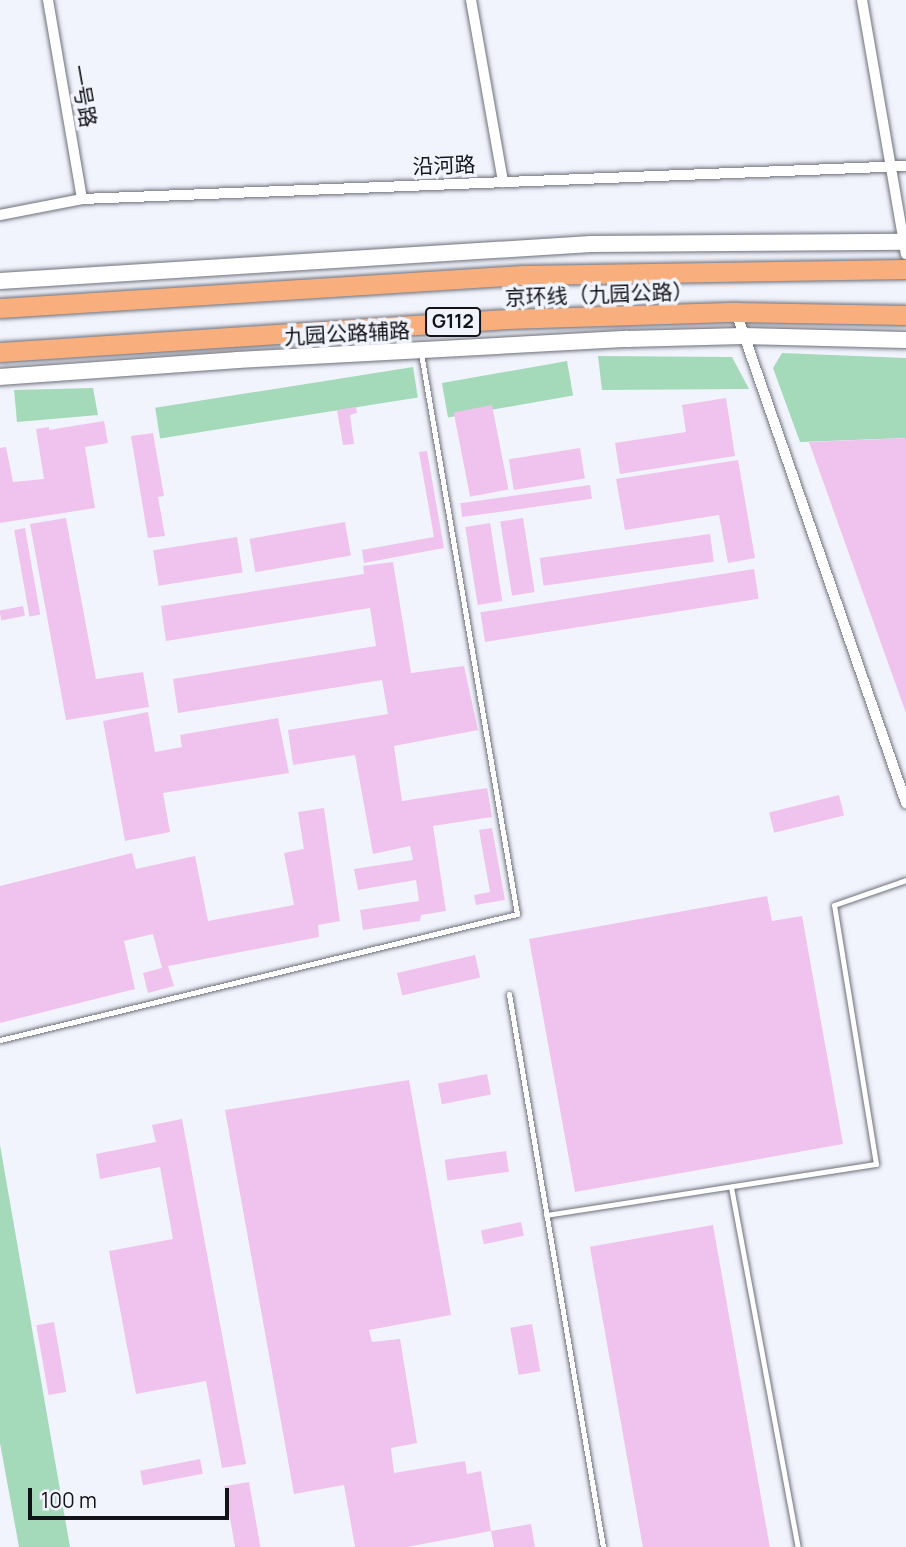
<!DOCTYPE html>
<html>
<head>
<meta charset="utf-8">
<style>
	body { margin:0 }
	#map { position:relative; width:906px; height:1547px; overflow:hidden; background:#f2f4fd; font-family:Manrope,"Noto Sans SC",sans-serif }
	div>[style] { position:absolute }
	.green>* { inset:0; background:#a4d9ba; transform-origin:0 0 }
	.building>* { inset:0; background:#f0c2ee; transform-origin:0 0 }
	.roads { filter:drop-shadow(0 0 2px #6e707a) drop-shadow(0 0 2px #6e707a) }
	.lane>* { height:5px; margin:-2.5px; padding:0 2.5px; transform-origin:2.5px; border-radius:2.5px; background:#fff }
	.street>* { height:10px; margin:-5px; padding:0 5px; transform-origin:5px; border-radius:5px; background:#fff }
	.secondary>* { height:16px; margin:-8px; padding:0 8px; transform-origin:8px; border-radius:8px; background:#fff }
	.highway>* { height:19px; margin:-9.5px; padding:0 9.5px; transform-origin:9.5px; border-radius:9.5px; background:#f8af7d }
	span { translate:-50% -50%; white-space:nowrap; text-align:center; line-height:1.15; -webkit-text-stroke:7px #f2f4fd; paint-order:stroke }
	.shield-label span { padding:2px 5px; background:#f2f4fd; border:2px solid; border-radius:5px; -webkit-text-stroke-width:0 }
	.shield-label { font-size:19px; color:#141418; font-weight:700 }
	.street-label { font-size:21px; color:#141418 }
	.scale { position:absolute; left:28px; top:1488px; width:201px; height:32px; box-sizing:border-box; border:4px solid #141418; border-top:0; padding-left:9px; font-size:21px; line-height:24px; white-space:nowrap; color:#141418; -webkit-text-stroke:5px #f2f4fd; paint-order:stroke }
</style>
</head>
<body>
<div id="map">
	<div class="green">
		<i style="clip-path:polygon(782px 353px,906px 358px,906px 438px,800px 442px,773px 368px)"></i>
		<i style="clip-path:polygon(598px 356px,732px 357px,749px 389px,602px 390px)"></i>
		<i style="left:567px;top:361px;width:35px;height:127px;rotate:80deg"></i>
		<i style="left:413px;top:367px;width:31px;height:261px;rotate:81deg"></i>
		<i style="clip-path:polygon(93px 388px,98px 415px,17px 422px,14px 390px)"></i>
		<i style="clip-path:polygon(0 1145px,70px 1547px,19px 1547px,0 1443px)"></i>
	</div>
	<div class="building">
		<i style="clip-path:polygon(726px 398px,735px 456px,620px 474px,615px 443px,686px 432px,682px 405px)"></i>
		<i style="left:492px;top:405px;width:86px;height:39px;rotate:79deg"></i>
		<i style="clip-path:polygon(356px 407px,357px 413px,350px 415px,354px 444px,343px 445px,337px 410px)"></i>
		<i style="clip-path:polygon(104px 421px,108px 443px,85px 447px,95px 508px,0 523px,0 448px,6px 447px,13px 482px,44px 479px,36px 429px,49px 427px,49px 430px)"></i>
		<i style="clip-path:polygon(153px 433px,164px 496px,158px 497px,165px 536px,148px 538px,131px 436px)"></i>
		<i style="clip-path:polygon(906px 438px,906px 713px,809px 442px)"></i>
		<i style="left:580px;top:448px;width:31px;height:72px;rotate:81deg"></i>
		<i style="clip-path:polygon(427px 451px,444px 548px,364px 563px,362px 550px,434px 537px,419px 452px)"></i>
		<i style="clip-path:polygon(738px 460px,755px 558px,728px 563px,719px 515px,625px 530px,616px 479px)"></i>
		<i style="left:590px;top:485px;width:14px;height:131px;rotate:82deg"></i>
		<i style="clip-path:polygon(66px 518px,96px 679px,143px 672px,149px 707px,66px 720px,30px 524px)"></i>
		<i style="left:523px;top:518px;width:75px;height:23px;rotate:81deg"></i>
		<i style="left:345px;top:522px;width:34px;height:97px;rotate:80deg"></i>
		<i style="left:490px;top:523px;width:79px;height:25px;rotate:81deg"></i>
		<i style="left:25px;top:528px;width:88px;height:11px;rotate:80deg"></i>
		<i style="left:710px;top:534px;width:28px;height:172px;rotate:82deg"></i>
		<i style="left:237px;top:537px;width:36px;height:85px;rotate:81deg"></i>
		<i style="clip-path:polygon(393px 562px,411px 673px,464px 666px,478px 730px,394px 746px,402px 801px,487px 788px,492px 817px,433px 826px,446px 911px,421px 915px,420px 921px,363px 930px,360px 910px,419px 901px,416px 880px,358px 890px,354px 869px,413px 860px,410px 846px,373px 854px,355px 755px,293px 765px,288px 730px,388px 714px,382px 680px,178px 713px,173px 679px,376px 646px,370px 608px,166px 641px,161px 606px,364px 574px,363px 566px)"></i>
		<i style="left:754px;top:569px;width:30px;height:277px;rotate:81deg"></i>
		<i style="left:23px;top:606px;width:10px;height:24px;rotate:79deg"></i>
		<i style="clip-path:polygon(148px 712px,155px 752px,182px 747px,180px 735px,278px 718px,289px 773px,163px 793px,170px 832px,125px 841px,103px 721px)"></i>
		<i style="left:839px;top:795px;width:21px;height:72px;rotate:76deg"></i>
		<i style="clip-path:polygon(324px 808px,340px 921px,318px 925px,319px 937px,168px 966px,174px 986px,148px 993px,143px 973px,162px 968px,153px 934px,124px 941px,135px 989px,0 1023px,0 886px,132px 853px,136px 869px,195px 856px,208px 921px,294px 905px,284px 853px,304px 849px,298px 812px)"></i>
		<i style="clip-path:polygon(492px 828px,505px 900px,476px 905px,474px 895px,490px 892px,479px 830px)"></i>
		<i style="clip-path:polygon(767px 896px,772px 921px,802px 916px,843px 1144px,575px 1192px,529px 939px)"></i>
		<i style="left:475px;top:955px;width:23px;height:80px;rotate:77deg"></i>
		<i style="left:487px;top:1074px;width:21px;height:50px;rotate:79deg"></i>
		<i style="clip-path:polygon(409px 1080px,451px 1315px,369px 1330px,372px 1342px,400px 1339px,417px 1443px,391px 1448px,394px 1473px,465px 1461px,467px 1474px,481px 1471px,491px 1531px,407px 1547px,355px 1547px,344px 1485px,294px 1494px,225px 1110px)"></i>
		<i style="clip-path:polygon(182px 1119px,246px 1464px,222px 1468px,206px 1381px,136px 1394px,109px 1251px,173px 1239px,160px 1167px,100px 1179px,96px 1154px,156px 1142px,152px 1125px)"></i>
		<i style="left:506px;top:1151px;width:21px;height:62px;rotate:82deg"></i>
		<i style="left:521px;top:1222px;width:14px;height:41px;rotate:78deg"></i>
		<i style="left:713px;top:1225px;width:327px;height:125px;rotate:80deg"></i>
		<i style="left:54px;top:1322px;width:71px;height:18px;rotate:80deg"></i>
		<i style="left:532px;top:1324px;width:48px;height:22px;rotate:80deg"></i>
		<i style="left:200px;top:1459px;width:15px;height:61px;rotate:79deg"></i>
		<i style="left:249px;top:1482px;width:66px;height:25px;rotate:80deg"></i>
		<i style="clip-path:polygon(531px 1524px,535px 1547px,494px 1547px,491px 1531px)"></i>
	</div>
	<div class="roads">
		<div class="lane">
			<i style="left:509px;top:994px;width:561px;rotate:80.35deg"></i>
			<i style="left:0;top:1040px;width:532px;rotate:-13.7deg"></i>
			<i style="left:517px;top:914px;width:569px;rotate:-99.71deg"></i>
			<i style="left:731px;top:1187px;width:366px;rotate:79.5deg"></i>
			<i style="left:546px;top:1215px;width:334px;rotate:-8.8deg"></i>
			<i style="left:876px;top:1164px;width:262px;rotate:-99.2deg"></i>
			<i style="left:834px;top:905px;width:76px;rotate:-19.1deg"></i>
		</div>
		<div class="street">
			<i style="left:48px;top:0;width:202px;rotate:80.3deg"></i>
			<i style="left:471px;top:0;width:185px;rotate:80deg"></i>
			<i style="left:862px;top:0;width:258px;rotate:80.2deg"></i>
			<i style="left:0;top:215px;width:84px;rotate:-11deg"></i>
			<i style="left:82px;top:199px;width:825px;rotate:-2.29deg"></i>
			<i style="left:736px;top:312px;width:520px;rotate:70.9deg"></i>
		</div>
		<div class="secondary">
			<i style="left:0;top:281px;width:592px;rotate:-3.58deg"></i>
			<i style="left:591px;top:244px;width:315px;rotate:-0.4deg"></i>
			<i style="left:0;top:377px;width:238px;rotate:-4.1deg"></i>
			<i style="left:237px;top:360px;width:391px;rotate:-3.1deg"></i>
			<i style="left:627px;top:339px;width:116px;rotate:-1.5deg"></i>
			<i style="left:743px;top:336px;width:163px;rotate:1.4deg"></i>
		</div>
		<div class="highway">
			<i style="left:0;top:308px;width:523px;rotate:-3.62deg"></i>
			<i style="left:522px;top:275px;width:384px;rotate:-0.9deg"></i>
			<i style="left:0;top:352px;width:508px;rotate:-3.72deg"></i>
			<i style="left:507px;top:319px;width:229px;rotate:-1.8deg"></i>
			<i style="left:736px;top:312px;width:170px;rotate:1deg"></i>
		</div>
	</div>
	<div class="shield-label">
		<span style="left:453px;top:322px">G112</span>
	</div>
	<div class="street-label">
		<span style="left:84px;top:96px;rotate:80deg">一号路</span>
		<span style="left:444px;top:165px;rotate:-2deg">沿河路</span>
		<span style="left:599px;top:294px;rotate:-2deg">京环线（九园公路）</span>
		<span style="left:347px;top:333px;rotate:-3deg">九园公路辅路</span>
	</div>
	<div class="scale">100 m</div>
</div>
</body>
</html>
